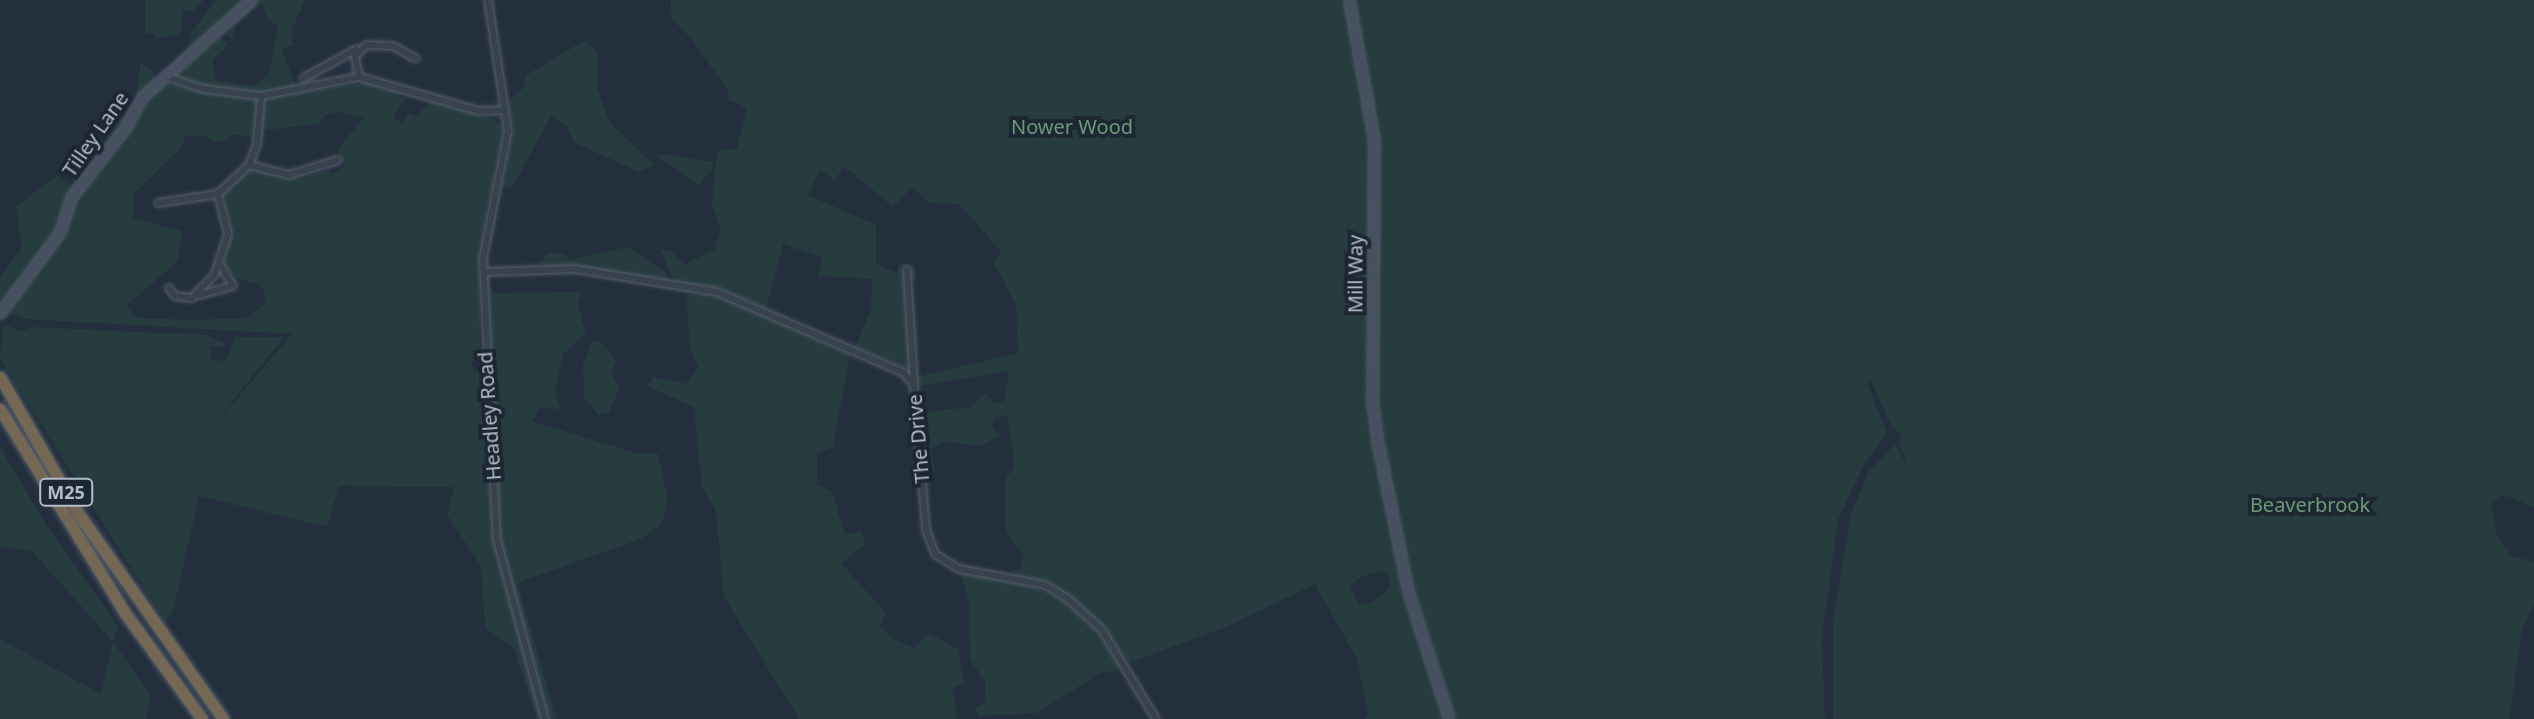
<!DOCTYPE html>
<html>
<head>
<meta charset="utf-8">
<style>
	body { margin:0 }
	#map { position:relative; width:2534px; height:719px; overflow:hidden; background:#242f3e; font-family:"Noto Sans",sans-serif }
	div>[style] { position:absolute }
	.green>* { inset:0; background:#263c3f }
	.roads { filter:drop-shadow(0 0 2px #565f6c) drop-shadow(0 0 2px #565f6c) }
	.street>* { height:6px; margin:-3px; padding:0 3px; transform-origin:3px; border-radius:3px; background:#38414e }
	.secondary>* { height:9px; margin:-4.5px; padding:0 4.5px; transform-origin:4.5px; border-radius:4.5px; background:#465061 }
	.highway>* { height:11px; margin:-5.5px; padding:0 5.5px; transform-origin:5.5px; border-radius:5.5px; background:#746855 }
	span { translate:-50% -50%; white-space:nowrap; text-align:center; line-height:1.15; -webkit-text-stroke:8px #1d2633; paint-order:stroke }
	.shield-label span { padding:2px 6px; background:#1d2633; border:2px solid; border-radius:6px; -webkit-text-stroke-width:0 }
	.shield-label { font-size:18px; color:#b4bcc9; font-weight:700 }
	.park-label { font-size:20px; color:#6b9a76 }
	.street-label { font-size:20px; color:#b4bcc9 }
</style>
</head>
<body>
<div id="map">
	<div class="green">
		<i style="clip-path:polygon(145px 0,203px 0,195px 11px,183px 10px,180px 33px,154px 41px,155px 34px,145px 33px)"></i>
		<i style="clip-path:polygon(216px 0,245px 0,179px 64px,175px 61px,191px 44px,190px 34px)"></i>
		<i style="clip-path:polygon(evenodd,255px 0,305px 0,292px 29px,293px 45px,282px 49px,296px 88px,251px 93px,254px 99px,370px 82px,398px 90px,397px 96px,406px 99px,393px 117px,402px 124px,409px 113px,415px 116px,432px 101px,492px 119px,503px 127px,479px 250px,480px 356px,472px 362px,473px 371px,480px 371px,484px 419px,491px 419px,488px 280px,492px 293px,582px 292px,577px 303px,586px 333px,563px 354px,555px 391px,561px 409px,539px 408px,532px 421px,635px 453px,658px 454px,668px 500px,662px 523px,643px 538px,517px 583px,557px 719px,537px 719px,514px 648px,485px 628px,481px 566px,447px 515px,454px 487px,339px 486px,327px 527px,199px 496px,174px 607px,165px 622px,0 359px,4px 324px,21px 331px,32px 327px,205px 335px,224px 343px,224px 347px,211px 346px,210px 360px,226px 361px,235px 337px,284px 337px,204px 437px,292px 334px,25px 319px,0 309px,0 277px,22px 247px,16px 206px,57px 176px,71px 185px,91px 162px,137px 97px,140px 63px,153px 71px,157px 86px,176px 84px,176px 73px,221px 37px,228px 45px,213px 60px,215px 80px,252px 86px,269px 74px,278px 27px,267px 18px,262px 3px,237px 24px,232px 38px,226px 34px,255px 0,340px 112px,363px 118px,337px 151px,345px 166px,331px 174px,328px 170px,300px 179px,249px 169px,224px 193px,232px 229px,224px 264px,235px 277px,261px 285px,267px 301px,247px 318px,191px 320px,138px 318px,126px 306px,178px 261px,182px 231px,133px 218px,133px 194px,180px 149px,186px 136px,207px 136px,213px 142px,226px 141px,231px 134px,262px 139px,265px 130px,319px 124px,325px 115px,340px 112px)"></i>
		<i style="clip-path:polygon(evenodd,671px 0,2534px 0,2534px 508px,2511px 497px,2501px 496px,2491px 504px,2497px 536px,2512px 556px,2534px 562px,2534px 603px,2522px 629px,2509px 719px,1833px 719px,1833px 622px,1851px 514px,1869px 471px,1895px 444px,1910px 471px,1899px 444px,1901px 434px,1893px 428px,1871px 381px,1867px 383px,1887px 433px,1864px 464px,1838px 520px,1822px 639px,1825px 719px,1455px 719px,1405px 557px,1394px 561px,1444px 719px,1364px 719px,1368px 715px,1357px 659px,1315px 584px,1226px 627px,1129px 663px,1093px 616px,1049px 582px,1006px 574px,1021px 568px,1023px 555px,1006px 532px,1006px 478px,1015px 466px,1007px 415px,995px 418px,992px 427px,1001px 436px,979px 446px,942px 441px,931px 450px,935px 471px,923px 474px,918px 394px,923px 393px,926px 412px,971px 407px,984px 393px,995px 403px,1004px 401px,1009px 371px,918px 386px,917px 377px,1018px 353px,1016px 305px,994px 263px,1001px 251px,959px 204px,930px 203px,912px 187px,893px 207px,844px 166px,835px 180px,820px 170px,808px 195px,876px 225px,876px 264px,897px 273px,899px 263px,915px 265px,915px 279px,904px 282px,910px 369px,855px 347px,871px 310px,872px 279px,818px 276px,823px 258px,783px 244px,766px 308px,715px 287px,675px 283px,660px 250px,670px 251px,685px 264px,714px 250px,721px 229px,712px 206px,717px 151px,737px 148px,747px 108px,728px 100px,728px 91px,692px 39px,670px 17px,671px 0,1381px 571px,1388px 574px,1391px 587px,1373px 602px,1360px 605px,1350px 587px,1359px 578px,1381px 571px)"></i>
		<i style="clip-path:polygon(585px 40px,598px 53px,597px 89px,610px 123px,654px 165px,639px 172px,575px 143px,567px 127px,551px 116px,512px 188px,502px 187px,513px 134px,509px 101px,524px 87px,525px 76px)"></i>
		<i style="clip-path:polygon(668px 154px,712px 162px,712px 169px,699px 186px,658px 156px)"></i>
		<i style="clip-path:polygon(628px 247px,666px 272px,666px 279px,537px 264px,549px 253px,565px 254px,569px 260px)"></i>
		<i style="clip-path:polygon(686px 294px,718px 296px,850px 354px,833px 448px,817px 453px,817px 484px,832px 492px,845px 534px,861px 532px,866px 544px,841px 563px,886px 613px,880px 626px,895px 640px,915px 648px,929px 633px,958px 649px,964px 683px,953px 688px,957px 719px,799px 719px,724px 597px,716px 511px,702px 487px,694px 407px,647px 386px,654px 377px,686px 384px,698px 368px,690px 347px)"></i>
		<i style="clip-path:polygon(592px 342px,600px 342px,616px 360px,611px 374px,619px 388px,609px 413px,599px 415px,584px 398px,583px 364px)"></i>
		<i style="clip-path:polygon(0 447px,47px 526px,118px 626px,113px 642px,150px 694px,147px 719px,0 719px,0 639px,101px 694px,113px 642px,33px 552px,0 547px)"></i>
		<i style="clip-path:polygon(960px 572px,1026px 585px,1062px 599px,1096px 630px,1119px 664px,1117px 670px,1100px 673px,1037px 713px,979px 716px,975px 708px,985px 703px,985px 681px,970px 660px,969px 602px)"></i>
	</div>
	<div class="roads">
		<div class="street">
			<i style="left:488px;top:0;width:133px;rotate:81.3deg"></i>
			<i style="left:508px;top:131px;width:129px;rotate:101.1deg"></i>
			<i style="left:483px;top:258px;width:282px;rotate:87.2deg"></i>
			<i style="left:497px;top:540px;width:185px;rotate:75deg"></i>
			<i style="left:167px;top:77px;width:39px;rotate:18deg"></i>
			<i style="left:204px;top:89px;width:57px;rotate:7deg"></i>
			<i style="left:261px;top:96px;width:100px;rotate:-11deg"></i>
			<i style="left:359px;top:77px;width:125px;rotate:15.8deg"></i>
			<i style="left:479px;top:111px;width:24px;rotate:-2deg"></i>
			<i style="left:359px;top:77px;width:20px;rotate:-101deg"></i>
			<i style="left:355px;top:57px;width:16px;rotate:-47deg"></i>
			<i style="left:366px;top:45px;width:27px;rotate:2deg"></i>
			<i style="left:393px;top:46px;width:26px;rotate:29deg"></i>
			<i style="left:304px;top:78px;width:60px;rotate:-28.7deg"></i>
			<i style="left:249px;top:165px;width:41px;rotate:14deg"></i>
			<i style="left:289px;top:175px;width:51px;rotate:-17deg"></i>
			<i style="left:158px;top:203px;width:61px;rotate:-8.5deg"></i>
			<i style="left:218px;top:194px;width:42px;rotate:-43.1deg"></i>
			<i style="left:249px;top:165px;width:22px;rotate:-69deg"></i>
			<i style="left:257px;top:144px;width:48px;rotate:-85.2deg"></i>
			<i style="left:907px;top:270px;width:116px;rotate:86.5deg"></i>
			<i style="left:485px;top:272px;width:90px;rotate:-1.9deg"></i>
			<i style="left:575px;top:269px;width:144px;rotate:9.2deg"></i>
			<i style="left:717px;top:292px;width:204px;rotate:23.4deg"></i>
			<i style="left:904px;top:373px;width:16px;rotate:52deg"></i>
			<i style="left:914px;top:386px;width:144px;rotate:85.2deg"></i>
			<i style="left:926px;top:530px;width:26px;rotate:69deg"></i>
			<i style="left:935px;top:554px;width:28px;rotate:32deg"></i>
			<i style="left:959px;top:569px;width:87px;rotate:10.5deg"></i>
			<i style="left:1045px;top:585px;width:26px;rotate:31deg"></i>
			<i style="left:1067px;top:598px;width:47px;rotate:42.4deg"></i>
			<i style="left:1102px;top:630px;width:104px;rotate:58.8deg"></i>
			<i style="left:169px;top:288px;width:10px;rotate:53deg"></i>
			<i style="left:175px;top:296px;width:17px;rotate:7deg"></i>
			<i style="left:192px;top:298px;width:33px;rotate:-46deg"></i>
			<i style="left:215px;top:274px;width:42px;rotate:-72deg"></i>
			<i style="left:228px;top:234px;width:41px;rotate:-104deg"></i>
			<i style="left:199px;top:295px;width:35px;rotate:-15deg"></i>
			<i style="left:233px;top:286px;width:26px;rotate:-121deg"></i>
		</div>
		<div class="secondary">
			<i style="left:1349px;top:0;width:143px;rotate:79.9deg"></i>
			<i style="left:1374px;top:141px;width:260px;rotate:90.4deg"></i>
			<i style="left:1372px;top:401px;width:44px;rotate:82.2deg"></i>
			<i style="left:1378px;top:445px;width:149px;rotate:78.4deg"></i>
			<i style="left:1408px;top:591px;width:134px;rotate:72.2deg"></i>
			<i style="left:0;top:313px;width:101px;rotate:-53.5deg"></i>
			<i style="left:60px;top:232px;width:38px;rotate:-72deg"></i>
			<i style="left:72px;top:196px;width:86px;rotate:-52.1deg"></i>
			<i style="left:125px;top:128px;width:35px;rotate:-61deg"></i>
			<i style="left:142px;top:97px;width:146px;rotate:-41.7deg"></i>
		</div>
		<div class="highway">
			<i style="left:0;top:377px;width:160px;rotate:60.1deg"></i>
			<i style="left:80px;top:516px;width:248px;rotate:54.8deg"></i>
			<i style="left:0;top:409px;width:239px;rotate:58.5deg"></i>
			<i style="left:125px;top:613px;width:131px;rotate:54deg"></i>
		</div>
	</div>
	<div class="shield-label">
		<span style="left:66px;top:492px">M25</span>
	</div>
	<div class="park-label">
		<span style="left:1072px;top:126px">Nower Wood</span>
		<span style="left:2310px;top:504px">Beaverbrook</span>
	</div>
	<div class="street-label">
		<span style="left:95px;top:134px;rotate:-55deg">Tilley Lane</span>
		<span style="left:1355px;top:274px;rotate:-90deg">Mill Way</span>
		<span style="left:489px;top:416px;rotate:-94deg">Headley Road</span>
		<span style="left:918px;top:439px;rotate:-95deg">The Drive</span>
	</div>
</div>
</body>
</html>
